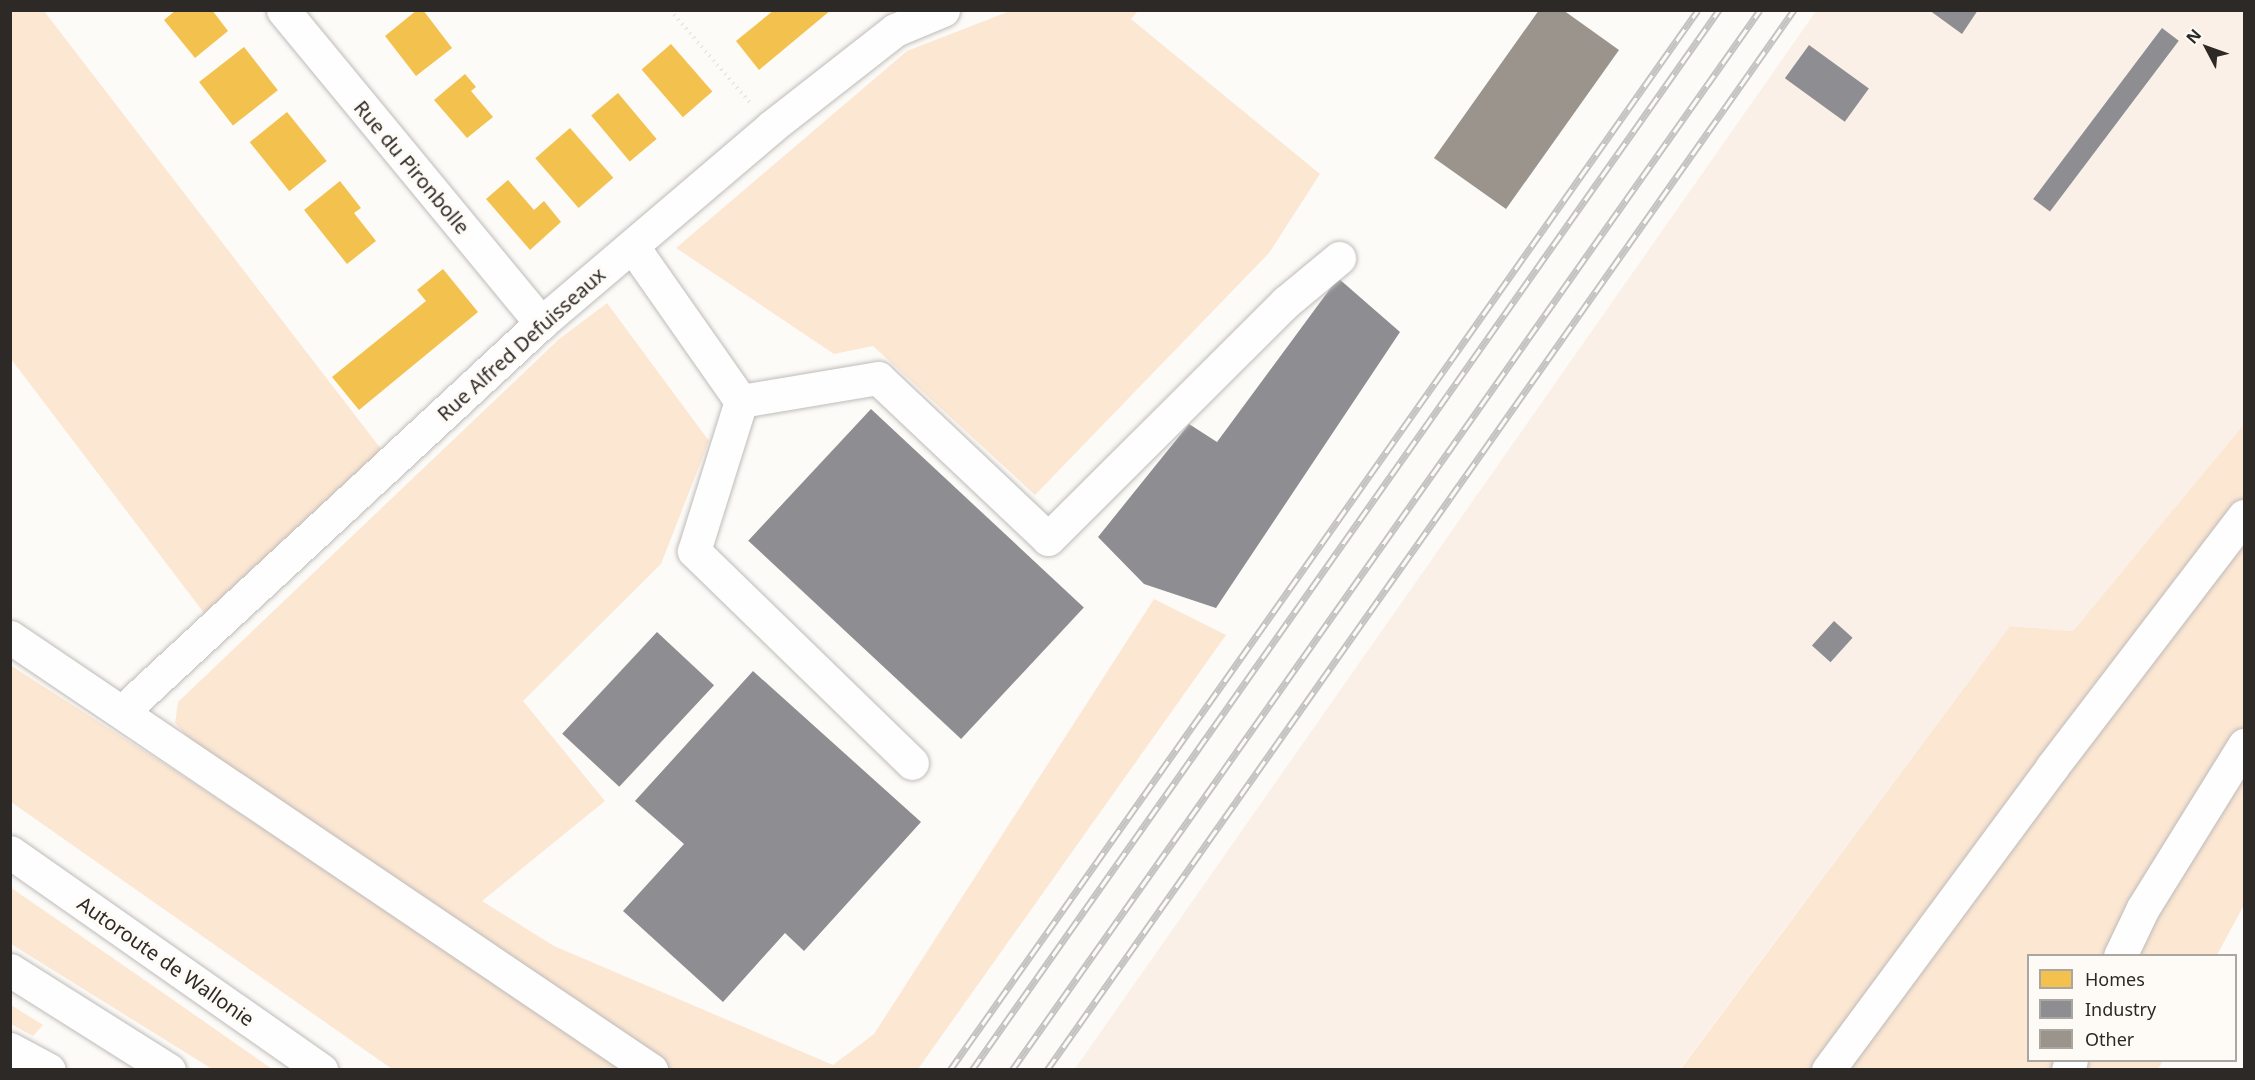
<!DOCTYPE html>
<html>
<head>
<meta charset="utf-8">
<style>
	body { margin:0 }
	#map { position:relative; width:2255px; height:1080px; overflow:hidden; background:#fdfbf8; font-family:"Noto Sans",sans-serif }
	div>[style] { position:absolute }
	.built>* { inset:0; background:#faf0e7 }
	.green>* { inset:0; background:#fce7d3 }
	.homes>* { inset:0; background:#f2c14e; transform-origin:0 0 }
	.industry>* { inset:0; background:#8d8d92; transform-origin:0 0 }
	.building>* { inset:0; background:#9b948c }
	.path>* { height:4px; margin-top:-2px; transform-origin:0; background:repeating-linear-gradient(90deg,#e8e7e6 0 1.5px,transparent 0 6px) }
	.roads { filter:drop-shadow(0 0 2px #bebbb8) drop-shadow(0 0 2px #bebbb8) }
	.minor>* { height:33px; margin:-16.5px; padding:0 16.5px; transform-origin:16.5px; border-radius:16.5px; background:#fffefe }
	.highway>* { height:33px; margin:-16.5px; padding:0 16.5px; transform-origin:16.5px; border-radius:16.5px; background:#fffefe }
	.rail>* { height:7px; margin-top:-3.5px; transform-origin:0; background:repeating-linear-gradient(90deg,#fefbf7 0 14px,#c4c3c2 0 28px); box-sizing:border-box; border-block:2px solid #c4c3c2 }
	span { translate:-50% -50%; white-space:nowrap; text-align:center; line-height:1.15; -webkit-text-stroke:6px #fefbf7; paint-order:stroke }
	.street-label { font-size:20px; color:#2d2926 }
	.frame { position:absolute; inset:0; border:12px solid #2d2926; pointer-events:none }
	.legend { position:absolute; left:2027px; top:954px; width:210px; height:108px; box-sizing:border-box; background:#fefbf7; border:2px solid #aaa7a3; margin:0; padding:8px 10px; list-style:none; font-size:18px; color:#2d2926 }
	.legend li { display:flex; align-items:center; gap:12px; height:30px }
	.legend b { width:30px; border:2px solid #aaa7a3 }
	.north { position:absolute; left:2177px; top:18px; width:60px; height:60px; -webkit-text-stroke:4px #fefbf7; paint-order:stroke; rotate:311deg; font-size:16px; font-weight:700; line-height:24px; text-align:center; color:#2d2926 }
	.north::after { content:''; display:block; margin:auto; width:21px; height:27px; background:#2d2926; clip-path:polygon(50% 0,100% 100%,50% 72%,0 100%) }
</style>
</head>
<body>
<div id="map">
	<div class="built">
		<i style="clip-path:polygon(1816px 11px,2244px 11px,2244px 424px,2073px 631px,2010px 626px,1680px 1069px,1074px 1070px)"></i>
	</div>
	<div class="green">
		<i style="clip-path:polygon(11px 11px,44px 11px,388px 458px,223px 638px,11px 359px)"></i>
		<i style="clip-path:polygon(1010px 11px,1138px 11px,1131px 19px,1320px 174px,1269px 253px,1035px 495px,873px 346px,834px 354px,676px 248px,907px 51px)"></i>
		<i style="clip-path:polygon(607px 303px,709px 441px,661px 564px,523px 701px,605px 801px,482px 901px,554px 946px,833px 1065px,874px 1034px,1154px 599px,1226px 635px,918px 1069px,671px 1069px,210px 761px,175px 723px,178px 702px,558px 340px)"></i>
		<i style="clip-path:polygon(2244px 424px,2244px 905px,2217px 955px,2028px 956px,2028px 1060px,2163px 1061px,2158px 1069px,1680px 1070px,2010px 626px,2073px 631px)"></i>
		<i style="clip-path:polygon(10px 665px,177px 772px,627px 1069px,392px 1069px,11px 802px)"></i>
		<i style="clip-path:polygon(10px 887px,159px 990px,272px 1069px,212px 1069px,11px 944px)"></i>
		<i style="clip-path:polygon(11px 1005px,43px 1025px,33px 1036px,11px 1024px)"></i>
	</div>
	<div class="homes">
		<i style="clip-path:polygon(176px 10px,212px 10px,228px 31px,195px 58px,164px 20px)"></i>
		<i style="clip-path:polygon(417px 10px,423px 10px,452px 48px,416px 76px,385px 36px)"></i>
		<i style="clip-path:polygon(774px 10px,831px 10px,759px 70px,736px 41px)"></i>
		<i style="left:671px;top:44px;width:63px;height:39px;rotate:49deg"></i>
		<i style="left:244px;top:47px;width:55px;height:57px;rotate:52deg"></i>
		<i style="clip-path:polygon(465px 74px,476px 87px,471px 91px,493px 117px,467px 138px,434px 100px)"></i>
		<i style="left:618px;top:93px;width:60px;height:35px;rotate:50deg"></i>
		<i style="left:287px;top:112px;width:63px;height:48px;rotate:51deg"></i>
		<i style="left:570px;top:128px;width:66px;height:46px;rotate:49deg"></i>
		<i style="clip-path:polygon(508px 180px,534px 210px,544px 201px,561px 222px,530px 250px,486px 199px)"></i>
		<i style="clip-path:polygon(340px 181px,361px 208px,354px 213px,376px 241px,347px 264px,304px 210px)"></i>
		<i style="clip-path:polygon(443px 269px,478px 312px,359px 410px,332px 377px,426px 301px,417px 290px)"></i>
	</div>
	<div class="industry">
		<i style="clip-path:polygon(1929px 10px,1978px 10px,1962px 34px)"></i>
		<i style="left:2162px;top:28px;width:21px;height:214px;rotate:37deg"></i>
		<i style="left:1809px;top:45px;width:74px;height:41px;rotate:36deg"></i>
		<i style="clip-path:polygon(1338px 278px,1400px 332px,1216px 608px,1144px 584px,1098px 537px,1189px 424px,1217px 442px)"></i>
		<i style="left:871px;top:409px;width:291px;height:180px;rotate:43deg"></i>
		<i style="left:1834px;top:621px;width:25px;height:33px;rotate:42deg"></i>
		<i style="left:657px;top:632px;width:78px;height:139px;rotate:43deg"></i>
		<i style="clip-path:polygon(753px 671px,921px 822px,804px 951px,785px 933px,723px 1002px,623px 911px,684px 844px,635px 801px)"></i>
	</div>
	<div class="building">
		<i style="clip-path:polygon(1539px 10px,1563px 10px,1619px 50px,1506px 209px,1434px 158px)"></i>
	</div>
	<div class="path">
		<i style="left:670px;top:10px;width:125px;rotate:49.2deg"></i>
	</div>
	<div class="roads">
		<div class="minor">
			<i style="left:283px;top:10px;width:406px;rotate:50.5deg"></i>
			<i style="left:633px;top:247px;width:188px;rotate:55deg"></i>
			<i style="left:741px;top:401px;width:139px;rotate:-9.5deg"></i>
			<i style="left:878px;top:378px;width:234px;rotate:43.4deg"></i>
			<i style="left:1048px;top:539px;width:336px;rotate:-44.9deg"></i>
			<i style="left:1286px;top:302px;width:69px;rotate:-39.7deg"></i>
			<i style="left:741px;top:401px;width:157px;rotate:107.4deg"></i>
			<i style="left:694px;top:551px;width:304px;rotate:44.2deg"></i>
			<i style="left:10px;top:637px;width:774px;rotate:34.04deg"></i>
			<i style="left:124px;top:710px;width:569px;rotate:-42.86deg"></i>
			<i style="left:541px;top:323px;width:302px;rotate:-40.4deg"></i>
			<i style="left:771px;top:127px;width:157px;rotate:-38deg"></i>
			<i style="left:895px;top:30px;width:52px;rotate:-22.6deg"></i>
		</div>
		<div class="highway">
			<i style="left:10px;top:852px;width:380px;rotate:35deg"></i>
			<i style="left:2120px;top:956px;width:53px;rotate:-64.4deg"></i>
			<i style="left:2143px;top:908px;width:192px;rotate:-58.2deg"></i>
			<i style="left:10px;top:970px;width:188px;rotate:32.2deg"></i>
			<i style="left:10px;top:1049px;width:44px;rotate:28.3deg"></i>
			<i style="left:1828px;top:1070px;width:377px;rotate:-53.5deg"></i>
			<i style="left:2052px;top:767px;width:316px;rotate:-52.6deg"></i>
			<i style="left:2068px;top:1070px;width:10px;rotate:-73deg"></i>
		</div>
	</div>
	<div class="rail">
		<i style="left:950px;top:1070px;width:1297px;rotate:-54.79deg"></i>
		<i style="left:972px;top:1070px;width:1297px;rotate:-54.83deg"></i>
		<i style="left:1012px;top:1070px;width:1297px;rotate:-54.79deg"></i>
		<i style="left:1047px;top:1070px;width:1297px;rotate:-54.83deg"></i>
	</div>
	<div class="street-label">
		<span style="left:412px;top:167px;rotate:50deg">Rue du Pironbolle</span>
		<span style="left:521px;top:344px;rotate:-42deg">Rue Alfred Defuisseaux</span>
		<span style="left:166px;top:961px;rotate:35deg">Autoroute de Wallonie</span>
	</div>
	<div class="frame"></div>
	<ul class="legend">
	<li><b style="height:16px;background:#f2c14e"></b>Homes</li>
	<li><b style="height:16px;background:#8d8d92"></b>Industry</li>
	<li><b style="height:16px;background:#9b948c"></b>Other</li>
	</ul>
	<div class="north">N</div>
</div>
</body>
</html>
